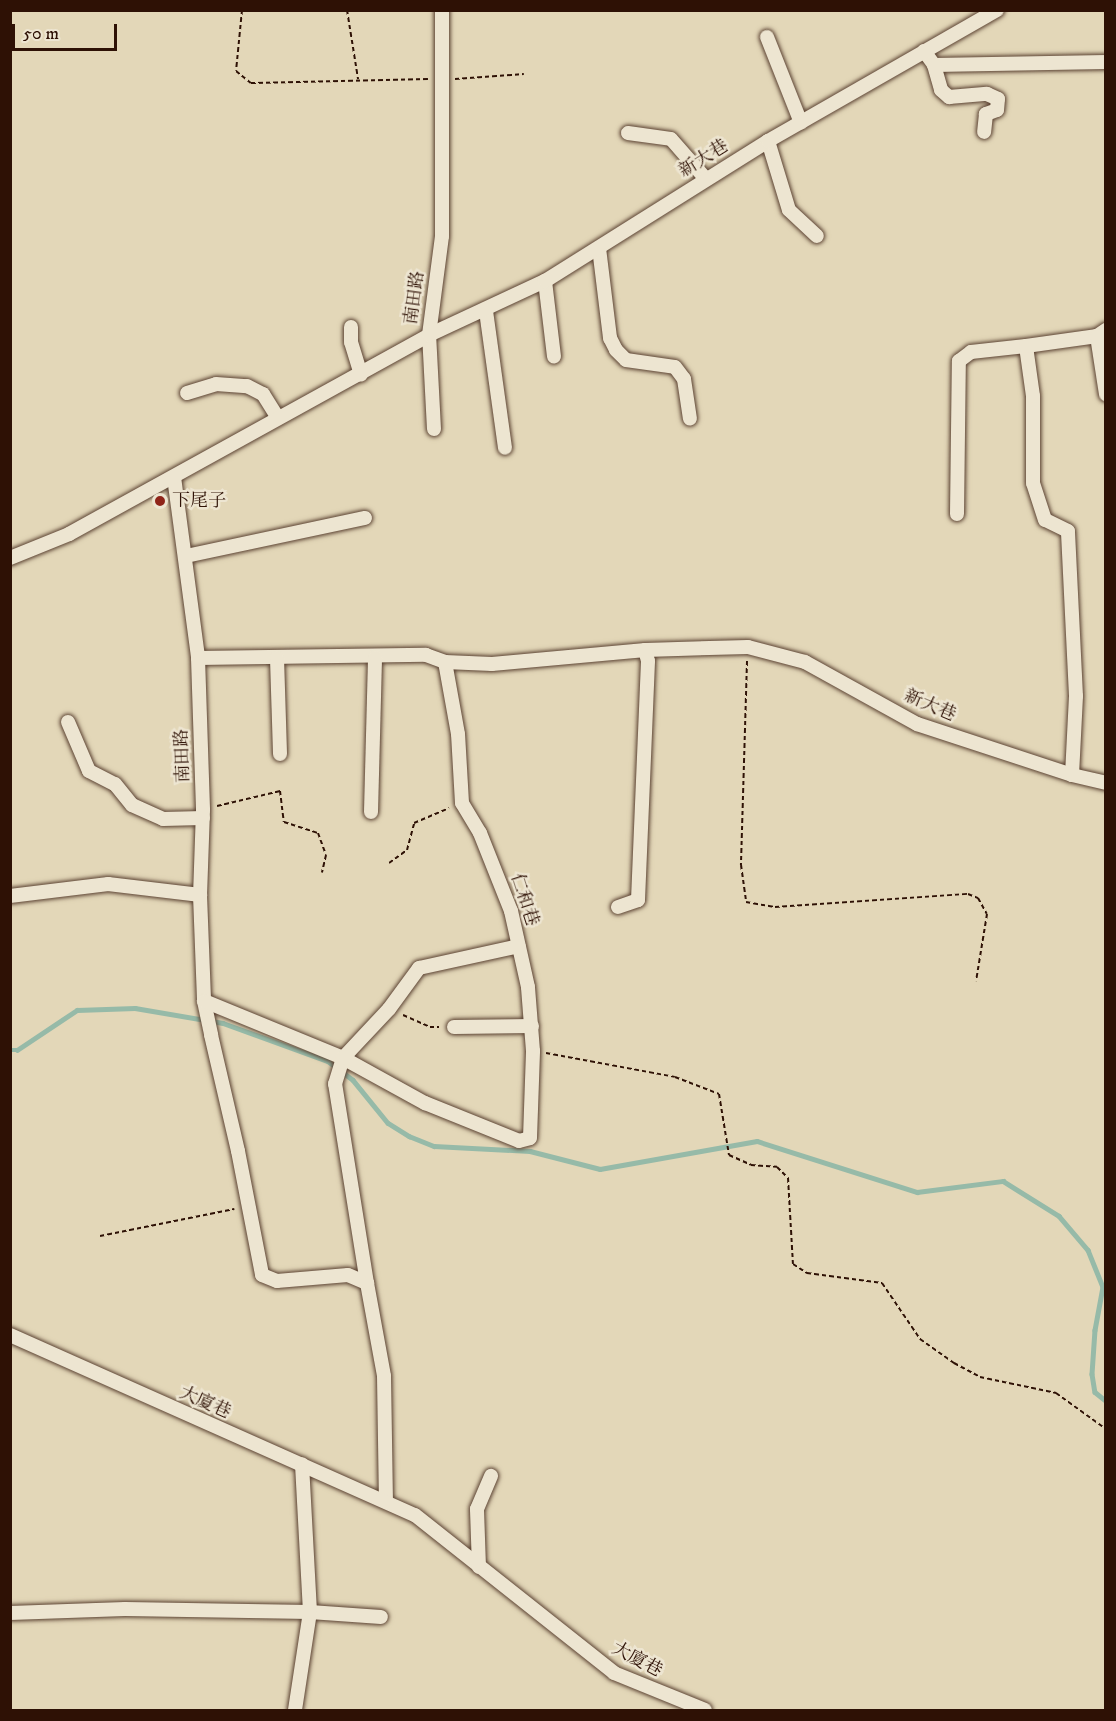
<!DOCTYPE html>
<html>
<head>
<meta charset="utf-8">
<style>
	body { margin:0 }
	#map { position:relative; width:1116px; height:1721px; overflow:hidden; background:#e3d7b8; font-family:"IM FELL DW Pica","Noto Serif TC",serif }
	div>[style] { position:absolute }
	.stream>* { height:4.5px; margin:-2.25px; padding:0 2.25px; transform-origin:2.25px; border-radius:2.25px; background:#96baa8 }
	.path>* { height:2px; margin-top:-1px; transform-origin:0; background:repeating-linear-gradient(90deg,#2e1105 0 4.5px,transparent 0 7.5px) }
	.roads { filter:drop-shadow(0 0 2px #5b4232) drop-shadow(0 0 2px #5b4232) }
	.minor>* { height:14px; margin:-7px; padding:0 7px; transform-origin:7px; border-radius:7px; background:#ede5d1 }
	.dots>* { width:16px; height:16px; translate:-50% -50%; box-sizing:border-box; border:3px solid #ede5d1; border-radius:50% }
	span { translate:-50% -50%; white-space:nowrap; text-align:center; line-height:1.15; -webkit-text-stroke:5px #ede5d1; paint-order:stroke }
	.street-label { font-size:18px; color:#2e1105 }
	.poi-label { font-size:18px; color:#2e1105 }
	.left { translate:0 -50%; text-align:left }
	.frame { position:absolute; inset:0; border:12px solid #2e1105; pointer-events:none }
	.scale { position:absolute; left:12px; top:24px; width:105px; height:27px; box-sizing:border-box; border:3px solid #2e1105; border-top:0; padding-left:8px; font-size:18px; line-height:21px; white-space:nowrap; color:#2e1105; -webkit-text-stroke:4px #ede5d1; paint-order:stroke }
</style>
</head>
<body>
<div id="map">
	<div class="stream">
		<i style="left:10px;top:1050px;width:7px"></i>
		<i style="left:17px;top:1050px;width:72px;rotate:-33.7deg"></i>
		<i style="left:77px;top:1010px;width:58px;rotate:-2deg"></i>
		<i style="left:135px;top:1008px;width:89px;rotate:9.7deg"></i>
		<i style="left:223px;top:1023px;width:112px;rotate:19.9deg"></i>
		<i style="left:328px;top:1061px;width:31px;rotate:37deg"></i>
		<i style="left:353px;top:1080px;width:55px;rotate:50.9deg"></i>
		<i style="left:388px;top:1123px;width:25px;rotate:32deg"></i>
		<i style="left:409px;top:1136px;width:27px;rotate:22deg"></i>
		<i style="left:434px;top:1146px;width:96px;rotate:3deg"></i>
		<i style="left:530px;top:1151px;width:72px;rotate:14.4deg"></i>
		<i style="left:600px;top:1169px;width:159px;rotate:-10.1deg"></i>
		<i style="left:757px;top:1141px;width:168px;rotate:17.7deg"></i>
		<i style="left:917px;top:1192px;width:87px;rotate:-7.3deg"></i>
		<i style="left:1003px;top:1181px;width:66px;rotate:32deg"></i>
		<i style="left:1059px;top:1216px;width:45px;rotate:49.5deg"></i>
		<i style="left:1088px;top:1250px;width:40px;rotate:68deg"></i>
		<i style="left:1103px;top:1287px;width:44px;rotate:100.5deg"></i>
		<i style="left:1095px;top:1330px;width:44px;rotate:93.9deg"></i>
		<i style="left:1092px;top:1374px;width:18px;rotate:81deg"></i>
		<i style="left:1095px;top:1392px;width:14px;rotate:39deg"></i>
	</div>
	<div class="path">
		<i style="left:242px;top:10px;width:61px;rotate:95.6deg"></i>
		<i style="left:236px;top:71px;width:19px;rotate:39deg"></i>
		<i style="left:251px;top:83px;width:177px;rotate:-1.3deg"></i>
		<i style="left:347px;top:10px;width:70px;rotate:80.9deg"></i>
		<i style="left:455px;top:79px;width:69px;rotate:-4.1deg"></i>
		<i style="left:747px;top:661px;width:204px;rotate:91.7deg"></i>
		<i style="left:741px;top:865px;width:37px;rotate:82deg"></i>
		<i style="left:746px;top:902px;width:29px;rotate:10deg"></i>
		<i style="left:775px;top:907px;width:193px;rotate:-3.9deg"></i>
		<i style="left:968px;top:894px;width:11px;rotate:22deg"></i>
		<i style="left:978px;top:898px;width:18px;rotate:61deg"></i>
		<i style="left:987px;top:914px;width:68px;rotate:99.3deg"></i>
		<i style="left:217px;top:806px;width:65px;rotate:-13.4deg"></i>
		<i style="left:280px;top:791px;width:31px;rotate:83deg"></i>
		<i style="left:284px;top:822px;width:36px;rotate:18deg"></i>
		<i style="left:318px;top:833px;width:23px;rotate:70deg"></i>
		<i style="left:326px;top:855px;width:18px;rotate:103deg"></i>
		<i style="left:389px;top:863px;width:22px;rotate:-36deg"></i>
		<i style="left:407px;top:850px;width:28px;rotate:-75deg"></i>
		<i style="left:414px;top:823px;width:38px;rotate:-23deg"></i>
		<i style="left:403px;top:1015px;width:30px;rotate:24deg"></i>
		<i style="left:430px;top:1027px;width:9px"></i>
		<i style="left:546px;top:1053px;width:131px;rotate:10.5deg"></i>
		<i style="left:675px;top:1077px;width:47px;rotate:21.1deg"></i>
		<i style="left:719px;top:1094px;width:62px;rotate:80.7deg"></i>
		<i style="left:729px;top:1155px;width:24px;rotate:24deg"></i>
		<i style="left:751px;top:1165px;width:26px;rotate:4deg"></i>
		<i style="left:777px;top:1167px;width:16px;rotate:45deg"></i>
		<i style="left:788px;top:1178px;width:86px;rotate:86.7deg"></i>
		<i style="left:793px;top:1264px;width:17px;rotate:33deg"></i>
		<i style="left:807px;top:1273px;width:76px;rotate:7.6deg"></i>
		<i style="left:882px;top:1283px;width:68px;rotate:55.8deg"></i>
		<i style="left:920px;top:1339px;width:42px;rotate:35.2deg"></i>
		<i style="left:954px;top:1363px;width:30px;rotate:28deg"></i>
		<i style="left:980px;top:1377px;width:78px;rotate:11.9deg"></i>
		<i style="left:1056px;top:1393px;width:62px;rotate:35.8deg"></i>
		<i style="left:100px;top:1236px;width:137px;rotate:-11.4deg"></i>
	</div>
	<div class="roads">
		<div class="minor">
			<i style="left:767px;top:37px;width:92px;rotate:68.4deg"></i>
			<i style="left:924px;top:51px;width:17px;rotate:54deg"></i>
			<i style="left:934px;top:65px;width:172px;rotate:-1deg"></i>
			<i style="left:934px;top:65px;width:26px;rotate:74deg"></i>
			<i style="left:941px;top:90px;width:11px;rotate:41deg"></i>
			<i style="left:949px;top:97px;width:38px;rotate:-5deg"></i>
			<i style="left:987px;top:94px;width:12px;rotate:24deg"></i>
			<i style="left:998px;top:99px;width:11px;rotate:95deg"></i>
			<i style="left:997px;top:110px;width:12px;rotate:160deg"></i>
			<i style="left:986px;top:114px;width:18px;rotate:96deg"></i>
			<i style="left:628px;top:133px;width:43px;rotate:7.9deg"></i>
			<i style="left:671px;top:139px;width:52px;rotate:48.9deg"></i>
			<i style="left:768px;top:141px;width:72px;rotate:73.1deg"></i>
			<i style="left:789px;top:210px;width:38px;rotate:43deg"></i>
			<i style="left:599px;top:248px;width:91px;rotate:83deg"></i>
			<i style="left:610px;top:338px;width:13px;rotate:63deg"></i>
			<i style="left:616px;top:350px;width:14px;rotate:45deg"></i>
			<i style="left:626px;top:360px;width:49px;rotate:8.1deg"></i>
			<i style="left:675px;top:367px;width:15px;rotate:53deg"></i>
			<i style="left:684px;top:379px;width:40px;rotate:81.5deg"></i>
			<i style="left:545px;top:281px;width:76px;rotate:83.2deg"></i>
			<i style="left:486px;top:311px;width:138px;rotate:82.1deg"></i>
			<i style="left:351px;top:327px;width:15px;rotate:90deg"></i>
			<i style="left:351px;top:342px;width:34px;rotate:73deg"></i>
			<i style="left:1097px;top:336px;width:59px;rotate:81.2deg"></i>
			<i style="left:187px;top:393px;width:30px;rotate:-17deg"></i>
			<i style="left:216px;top:384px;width:31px;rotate:4deg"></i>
			<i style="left:247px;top:386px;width:18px;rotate:27deg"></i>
			<i style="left:263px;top:394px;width:28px;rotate:58deg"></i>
			<i style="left:434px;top:429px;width:94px;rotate:-93deg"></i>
			<i style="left:429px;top:335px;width:100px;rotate:-82.5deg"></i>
			<i style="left:442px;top:236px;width:226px;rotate:-90deg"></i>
			<i style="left:174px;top:477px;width:183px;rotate:82.4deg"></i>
			<i style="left:198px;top:658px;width:152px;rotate:88.1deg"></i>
			<i style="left:203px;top:810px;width:85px;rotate:92deg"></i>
			<i style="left:200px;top:895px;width:106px;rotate:87.8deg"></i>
			<i style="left:204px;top:1001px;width:35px;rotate:78deg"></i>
			<i style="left:211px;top:1035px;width:119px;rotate:76.9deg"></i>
			<i style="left:238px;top:1151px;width:126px;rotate:79deg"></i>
			<i style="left:262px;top:1275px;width:16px;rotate:22deg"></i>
			<i style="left:277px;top:1281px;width:71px;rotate:-4.8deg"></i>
			<i style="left:348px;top:1275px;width:21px;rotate:23deg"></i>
			<i style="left:367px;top:1283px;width:95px;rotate:79.6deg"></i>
			<i style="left:384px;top:1376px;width:125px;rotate:89.1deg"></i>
			<i style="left:957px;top:514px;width:153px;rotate:-89.3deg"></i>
			<i style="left:959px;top:361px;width:15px;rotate:-37deg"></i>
			<i style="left:971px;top:352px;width:55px;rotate:-6.2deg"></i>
			<i style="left:186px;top:556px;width:183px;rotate:-12deg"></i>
			<i style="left:10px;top:558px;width:64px;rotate:-22.1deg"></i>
			<i style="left:69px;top:534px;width:411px;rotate:-28.9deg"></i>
			<i style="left:429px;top:335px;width:128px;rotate:-25deg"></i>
			<i style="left:545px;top:281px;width:263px;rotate:-32.1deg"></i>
			<i style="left:768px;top:141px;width:264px;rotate:-29.8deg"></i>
			<i style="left:198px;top:658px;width:228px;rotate:-0.8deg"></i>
			<i style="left:426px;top:655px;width:20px;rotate:20deg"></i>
			<i style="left:445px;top:662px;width:47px;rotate:2.4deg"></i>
			<i style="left:492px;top:664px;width:154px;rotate:-5.2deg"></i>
			<i style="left:645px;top:650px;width:103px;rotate:-1.7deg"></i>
			<i style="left:748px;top:647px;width:59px;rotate:14.7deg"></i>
			<i style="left:805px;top:662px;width:128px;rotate:29deg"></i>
			<i style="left:917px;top:724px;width:163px;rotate:18.2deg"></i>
			<i style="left:1072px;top:775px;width:35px;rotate:13deg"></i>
			<i style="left:277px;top:658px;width:96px;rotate:88.2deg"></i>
			<i style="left:68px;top:722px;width:53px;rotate:66.8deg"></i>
			<i style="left:89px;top:771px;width:29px;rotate:27deg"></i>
			<i style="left:115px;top:784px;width:27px;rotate:51deg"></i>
			<i style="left:132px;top:805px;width:34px;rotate:24deg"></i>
			<i style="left:163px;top:819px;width:40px;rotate:-1.4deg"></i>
			<i style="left:1072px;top:775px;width:79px;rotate:-87.1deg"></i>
			<i style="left:1076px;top:696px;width:165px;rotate:-92.8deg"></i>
			<i style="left:1068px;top:531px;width:25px;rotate:-154deg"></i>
			<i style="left:1045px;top:520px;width:39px;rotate:-108deg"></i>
			<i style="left:1033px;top:483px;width:87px;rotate:-90deg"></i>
			<i style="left:1033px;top:396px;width:50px;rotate:-98deg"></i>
			<i style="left:1026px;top:346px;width:72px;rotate:-8deg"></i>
			<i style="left:1097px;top:336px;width:11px;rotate:-34deg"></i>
			<i style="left:371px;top:812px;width:155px;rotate:-88.5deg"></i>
			<i style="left:10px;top:896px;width:99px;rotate:-7deg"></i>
			<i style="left:108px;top:884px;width:93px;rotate:6.8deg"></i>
			<i style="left:618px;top:907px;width:21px;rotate:-19deg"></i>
			<i style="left:638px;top:900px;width:239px;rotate:-87.6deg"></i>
			<i style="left:648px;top:661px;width:11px;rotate:-105deg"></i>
			<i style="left:204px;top:1001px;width:150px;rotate:22.3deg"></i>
			<i style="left:343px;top:1058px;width:94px;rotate:28.8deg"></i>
			<i style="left:425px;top:1103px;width:101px;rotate:22deg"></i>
			<i style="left:519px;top:1141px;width:11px;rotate:-15deg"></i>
			<i style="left:530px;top:1138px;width:87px;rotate:-88deg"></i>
			<i style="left:533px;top:1051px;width:64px;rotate:-94.5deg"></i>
			<i style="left:528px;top:987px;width:78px;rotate:-102.6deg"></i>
			<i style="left:511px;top:911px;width:84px;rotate:-111.7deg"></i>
			<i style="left:480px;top:833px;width:35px;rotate:-121deg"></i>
			<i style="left:462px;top:803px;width:69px;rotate:-93.3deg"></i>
			<i style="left:458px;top:734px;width:73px;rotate:-100.2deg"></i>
			<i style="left:454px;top:1027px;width:78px;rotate:-0.7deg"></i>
			<i style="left:367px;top:1283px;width:202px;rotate:-99.1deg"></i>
			<i style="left:335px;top:1084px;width:27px;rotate:-73deg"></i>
			<i style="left:343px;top:1058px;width:67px;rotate:-46.8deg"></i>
			<i style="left:389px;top:1009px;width:51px;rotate:-53.8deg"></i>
			<i style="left:419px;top:968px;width:102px;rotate:-12.4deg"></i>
			<i style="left:10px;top:1335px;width:443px;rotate:24deg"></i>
			<i style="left:415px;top:1515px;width:254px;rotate:38.4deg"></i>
			<i style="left:614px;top:1673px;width:98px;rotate:22.1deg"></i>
			<i style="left:479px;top:1567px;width:58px;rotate:-92deg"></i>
			<i style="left:477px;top:1509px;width:36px;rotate:-67deg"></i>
			<i style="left:10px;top:1613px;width:115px;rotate:-2deg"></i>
			<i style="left:125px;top:1609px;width:185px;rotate:0.9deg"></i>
			<i style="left:310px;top:1612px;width:71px;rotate:4deg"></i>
			<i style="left:295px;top:1710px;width:99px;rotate:-81.3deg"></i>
			<i style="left:310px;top:1612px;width:148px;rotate:-93.1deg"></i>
		</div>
	</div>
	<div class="dots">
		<i style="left:160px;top:501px;background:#8f2418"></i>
	</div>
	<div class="street-label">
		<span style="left:704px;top:159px;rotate:-32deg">新大巷</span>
		<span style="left:415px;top:298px;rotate:-82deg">南田路</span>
		<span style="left:930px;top:706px;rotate:23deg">新大巷</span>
		<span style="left:183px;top:756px;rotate:-92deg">南田路</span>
		<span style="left:524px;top:900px;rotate:72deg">仁和巷</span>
		<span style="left:205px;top:1403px;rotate:24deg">大廈巷</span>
		<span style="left:637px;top:1660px;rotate:28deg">大廈巷</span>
	</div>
	<div class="poi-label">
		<span class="left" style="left:172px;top:501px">下尾子</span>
	</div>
	<div class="frame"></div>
	<div class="scale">50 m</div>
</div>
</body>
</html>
